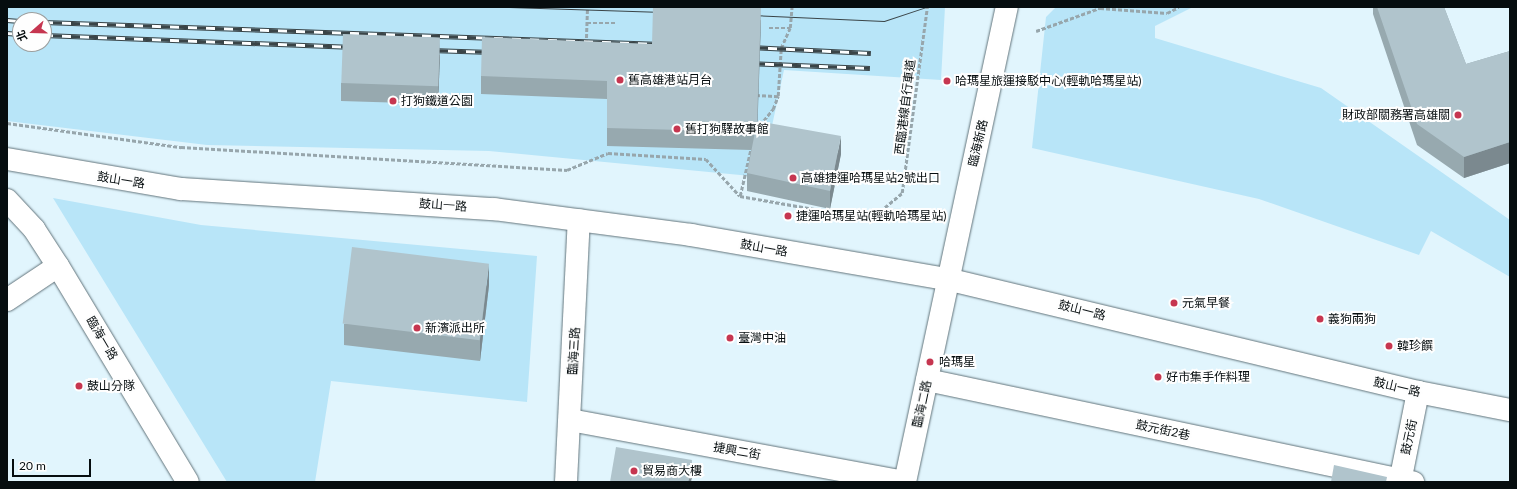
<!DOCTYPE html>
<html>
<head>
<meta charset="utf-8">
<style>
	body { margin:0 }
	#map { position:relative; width:1517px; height:489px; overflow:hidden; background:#e1f5fd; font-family:Lato,"Noto Sans TC",sans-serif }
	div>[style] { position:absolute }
	.green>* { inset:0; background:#b8e5f8 }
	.path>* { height:2.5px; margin-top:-1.25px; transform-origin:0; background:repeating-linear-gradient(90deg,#97a6ac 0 4px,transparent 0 6px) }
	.roads { filter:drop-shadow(0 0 1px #62747b) drop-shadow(0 0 1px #62747b) }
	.minor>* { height:22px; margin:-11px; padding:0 11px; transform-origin:11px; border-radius:11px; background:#fff }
	.tram>* { height:1px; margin:-0.5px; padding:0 0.5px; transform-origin:0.5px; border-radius:0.5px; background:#3a4447 }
	.rail>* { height:4.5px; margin-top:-2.25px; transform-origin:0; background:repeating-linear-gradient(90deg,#fefefe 0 9px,#3a4447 0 18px); box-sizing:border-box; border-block:1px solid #3a4447 }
	.wall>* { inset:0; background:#97a9af }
	.shaded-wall>* { inset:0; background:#7b898f }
	.building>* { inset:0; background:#b0c4cc; transform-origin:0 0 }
	.dots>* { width:11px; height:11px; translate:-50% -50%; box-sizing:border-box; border:2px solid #fefefe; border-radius:50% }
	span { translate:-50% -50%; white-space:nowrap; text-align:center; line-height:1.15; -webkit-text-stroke:4px #fefefe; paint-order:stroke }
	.poi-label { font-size:12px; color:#060d0f }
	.left { translate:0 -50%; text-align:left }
	.right { translate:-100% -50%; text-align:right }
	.street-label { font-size:12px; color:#060d0f }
	.frame { position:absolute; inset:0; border:8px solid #060d0f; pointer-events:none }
	.north { position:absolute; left:12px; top:12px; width:40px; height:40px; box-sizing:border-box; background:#fefefe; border:1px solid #9b9e9e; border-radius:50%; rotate:250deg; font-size:11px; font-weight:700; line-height:16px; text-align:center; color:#060d0f }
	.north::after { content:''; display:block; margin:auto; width:14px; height:18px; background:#c63650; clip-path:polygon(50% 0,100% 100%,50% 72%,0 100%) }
	.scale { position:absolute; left:12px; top:459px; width:79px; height:18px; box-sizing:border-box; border:2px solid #060d0f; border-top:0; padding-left:5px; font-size:12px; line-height:14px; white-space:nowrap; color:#060d0f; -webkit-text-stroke:3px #fefefe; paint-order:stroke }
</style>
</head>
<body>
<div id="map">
	<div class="green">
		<i style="clip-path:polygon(evenodd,7px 7px,945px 7px,941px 80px,784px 70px,761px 177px,489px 151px,207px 145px,7px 121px,7px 7px,20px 20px,44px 20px,44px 44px,20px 44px,20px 20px)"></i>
		<i style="clip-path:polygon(1056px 7px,1193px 7px,1155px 26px,1155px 38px,1321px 88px,1510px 220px,1510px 277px,1431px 231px,1419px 255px,1259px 199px,1032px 148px,1046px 17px)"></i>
		<i style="clip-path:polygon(53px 198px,201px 225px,537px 256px,527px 402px,331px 381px,315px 482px,227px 482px)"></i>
	</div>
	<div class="path">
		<i style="left:587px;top:23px;width:29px"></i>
		<i style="left:769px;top:28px;width:21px"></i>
		<i style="left:1036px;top:31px;width:68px;rotate:-19.8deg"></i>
		<i style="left:1100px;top:8px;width:67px;rotate:4.3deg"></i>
		<i style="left:1167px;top:13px;width:13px;rotate:-27deg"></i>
		<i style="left:586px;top:44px;width:37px;rotate:-88deg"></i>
		<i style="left:756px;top:95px;width:22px;rotate:3deg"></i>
		<i style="left:7px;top:123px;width:176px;rotate:7.9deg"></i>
		<i style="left:181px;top:147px;width:387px;rotate:3.4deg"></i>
		<i style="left:567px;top:170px;width:44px;rotate:-22.5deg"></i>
		<i style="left:608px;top:153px;width:98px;rotate:3.5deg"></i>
		<i style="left:706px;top:159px;width:50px;rotate:47.4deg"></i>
		<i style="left:740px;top:196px;width:133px;rotate:10deg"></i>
		<i style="left:871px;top:219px;width:40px;rotate:-40deg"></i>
		<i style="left:902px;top:193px;width:188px;rotate:-82.3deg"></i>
		<i style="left:760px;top:125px;width:21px;rotate:-51deg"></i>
		<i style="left:773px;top:109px;width:14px;rotate:-69deg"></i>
		<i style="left:778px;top:96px;width:48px;rotate:-86.4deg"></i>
		<i style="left:781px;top:48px;width:22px;rotate:-66deg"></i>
		<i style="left:790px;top:28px;width:21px;rotate:-85deg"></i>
		<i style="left:740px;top:196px;width:49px;rotate:-77.1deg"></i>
	</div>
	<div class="roads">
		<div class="minor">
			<i style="left:7px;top:159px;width:177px;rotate:9.8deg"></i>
			<i style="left:181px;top:189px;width:314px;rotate:3.7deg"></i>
			<i style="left:494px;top:209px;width:199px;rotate:7.5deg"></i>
			<i style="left:691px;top:235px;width:260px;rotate:9.8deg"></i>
			<i style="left:947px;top:279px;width:484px;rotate:13.5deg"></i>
			<i style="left:1418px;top:392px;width:94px;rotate:11.1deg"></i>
			<i style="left:7px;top:200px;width:40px;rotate:47deg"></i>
			<i style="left:34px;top:229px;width:44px;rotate:57deg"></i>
			<i style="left:58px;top:266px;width:252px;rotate:59deg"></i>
			<i style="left:7px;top:300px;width:61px;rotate:-33.7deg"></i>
			<i style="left:927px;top:380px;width:497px;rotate:11.9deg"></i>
			<i style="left:570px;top:420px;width:339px;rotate:10.5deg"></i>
			<i style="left:566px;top:482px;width:262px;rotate:-87.2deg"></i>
			<i style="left:905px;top:482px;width:486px;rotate:-77.9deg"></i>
			<i style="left:1400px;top:482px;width:92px;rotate:-78.7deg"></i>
		</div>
	</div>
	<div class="tram">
		<i style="left:509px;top:7px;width:154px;rotate:1.9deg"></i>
		<i style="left:751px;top:15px;width:133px;rotate:2.6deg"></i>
		<i style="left:884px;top:21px;width:44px;rotate:-18.4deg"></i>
	</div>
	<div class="rail">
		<i style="left:7px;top:20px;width:13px;rotate:4deg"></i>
		<i style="left:44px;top:22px;width:618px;rotate:2.04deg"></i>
		<i style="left:7px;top:33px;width:13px;rotate:4deg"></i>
		<i style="left:44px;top:35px;width:310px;rotate:2.2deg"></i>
		<i style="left:750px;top:47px;width:121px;rotate:2.8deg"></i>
		<i style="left:430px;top:50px;width:62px;rotate:1.8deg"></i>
		<i style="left:747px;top:63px;width:123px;rotate:2.3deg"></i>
	</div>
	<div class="wall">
		<i style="clip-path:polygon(1373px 7px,1444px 7px,1466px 64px,1510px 51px,1510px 163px,1464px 178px,1417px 145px,1373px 14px)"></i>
		<i style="clip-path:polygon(761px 20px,757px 122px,841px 154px,830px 209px,747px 191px,747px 173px,751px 150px,607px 146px,607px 99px,481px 94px,481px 76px,652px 44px)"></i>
		<i style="clip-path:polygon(440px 55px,438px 104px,341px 101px,341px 83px)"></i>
		<i style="clip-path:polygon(489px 285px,480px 361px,344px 345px,344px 324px)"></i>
	</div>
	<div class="shaded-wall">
		<i style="clip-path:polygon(761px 7px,761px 20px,757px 139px,757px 121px)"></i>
		<i style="clip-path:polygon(440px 38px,440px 55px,438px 104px,438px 87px)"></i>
		<i style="clip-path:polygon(841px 136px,841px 154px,830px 209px,830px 191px)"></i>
		<i style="clip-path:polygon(1510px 142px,1510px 163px,1464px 178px,1464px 157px)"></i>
		<i style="clip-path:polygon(489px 264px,489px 285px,480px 361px,480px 340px)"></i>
		<i style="clip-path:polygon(692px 460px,692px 477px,691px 482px,688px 482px)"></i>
	</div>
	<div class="building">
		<i style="clip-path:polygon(653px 7px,761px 7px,757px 121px,841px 136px,830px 191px,747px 173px,755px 132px,607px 128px,607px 81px,481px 76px,482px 37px,652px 44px)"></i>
		<i style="clip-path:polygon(1377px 7px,1444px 7px,1466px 64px,1510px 51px,1510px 142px,1464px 157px,1417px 124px)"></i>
		<i style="left:343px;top:34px;width:97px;height:49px;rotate:2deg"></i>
		<i style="left:352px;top:247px;width:138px;height:77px;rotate:7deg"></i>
		<i style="clip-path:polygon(616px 447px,692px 460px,688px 482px,610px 482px)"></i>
		<i style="clip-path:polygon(1334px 465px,1387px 477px,1386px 482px,1331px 482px)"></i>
	</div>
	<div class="dots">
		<i style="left:620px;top:80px;background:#c63650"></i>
		<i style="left:947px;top:81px;background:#c63650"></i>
		<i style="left:393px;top:101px;background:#c63650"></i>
		<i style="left:1458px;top:115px;background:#c63650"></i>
		<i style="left:677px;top:129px;background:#c63650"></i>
		<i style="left:793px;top:178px;background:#c63650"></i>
		<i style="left:788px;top:216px;background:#c63650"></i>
		<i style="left:1174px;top:303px;background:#c63650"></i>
		<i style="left:1320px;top:319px;background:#c63650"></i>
		<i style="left:417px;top:328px;background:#c63650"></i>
		<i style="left:730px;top:338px;background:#c63650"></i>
		<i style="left:1389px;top:346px;background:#c63650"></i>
		<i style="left:930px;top:362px;background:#c63650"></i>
		<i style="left:1158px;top:377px;background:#c63650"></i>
		<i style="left:79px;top:386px;background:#c63650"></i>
		<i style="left:634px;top:471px;background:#c63650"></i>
	</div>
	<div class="poi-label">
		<span class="left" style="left:628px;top:80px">舊高雄港站月台</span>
		<span class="left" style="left:955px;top:81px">哈瑪星旅運接駁中心(輕軌哈瑪星站)</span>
		<span class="left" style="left:401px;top:101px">打狗鐵道公園</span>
		<span class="right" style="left:1450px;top:115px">財政部關務署高雄關</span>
		<span class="left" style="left:685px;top:129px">舊打狗驛故事館</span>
		<span class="left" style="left:801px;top:178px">高雄捷運哈瑪星站2號出口</span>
		<span class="left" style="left:796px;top:216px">捷運哈瑪星站(輕軌哈瑪星站)</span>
		<span class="left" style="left:1182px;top:303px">元氣早餐</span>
		<span class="left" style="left:1328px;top:319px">義狗兩狗</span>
		<span class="left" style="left:425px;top:328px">新濱派出所</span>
		<span class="left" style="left:738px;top:338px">臺灣中油</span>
		<span class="left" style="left:1397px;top:346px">韓珍饌</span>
		<span class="left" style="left:939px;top:362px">哈瑪星</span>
		<span class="left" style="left:1166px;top:377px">好市集手作料理</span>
		<span class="left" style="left:87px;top:386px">鼓山分隊</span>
		<span class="left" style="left:642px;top:471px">貿易商大樓</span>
	</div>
	<div class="street-label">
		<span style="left:905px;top:107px;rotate:-83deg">西臨港線自行車道</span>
		<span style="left:978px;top:143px;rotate:-77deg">臨海新路</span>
		<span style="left:121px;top:180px;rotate:9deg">鼓山一路</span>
		<span style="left:443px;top:205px;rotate:4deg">鼓山一路</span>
		<span style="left:764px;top:248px;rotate:10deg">鼓山一路</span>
		<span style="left:1082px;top:310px;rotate:14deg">鼓山一路</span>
		<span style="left:102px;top:338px;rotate:59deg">臨海一路</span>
		<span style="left:574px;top:351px;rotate:-87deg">臨海三路</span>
		<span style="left:1397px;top:387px;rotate:13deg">鼓山一路</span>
		<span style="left:922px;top:404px;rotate:-78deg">臨海二路</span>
		<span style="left:1163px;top:430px;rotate:12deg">鼓元街2巷</span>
		<span style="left:1409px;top:437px;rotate:-78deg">鼓元街</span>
		<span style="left:737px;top:451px;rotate:10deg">捷興二街</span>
	</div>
	<div class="frame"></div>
	<div class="north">北</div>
	<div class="scale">20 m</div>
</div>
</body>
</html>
